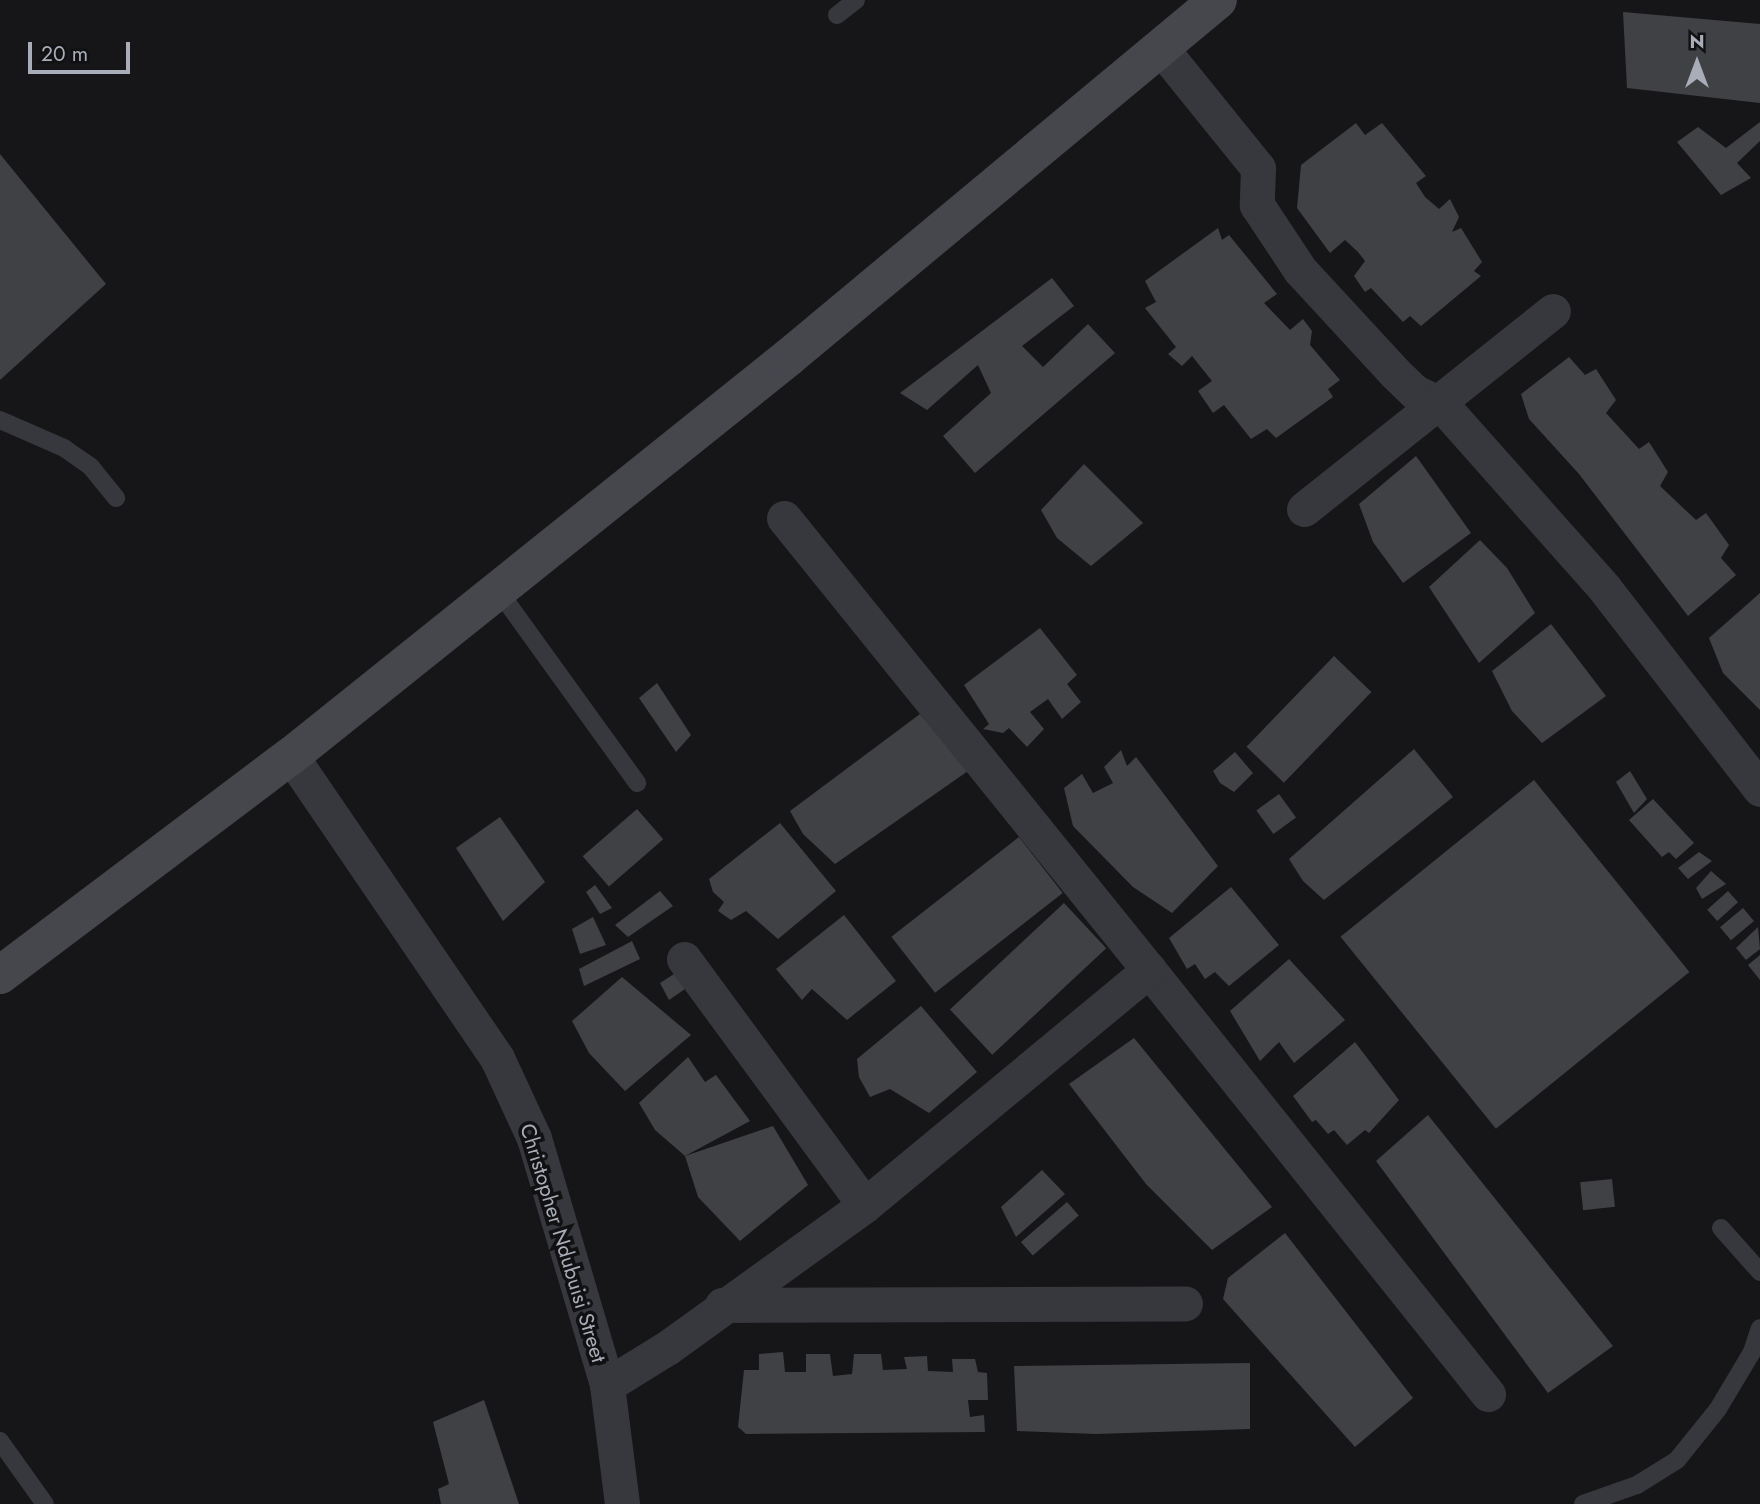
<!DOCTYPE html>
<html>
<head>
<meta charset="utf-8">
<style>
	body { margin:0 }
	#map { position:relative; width:1760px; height:1504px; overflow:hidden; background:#161618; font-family:Jost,sans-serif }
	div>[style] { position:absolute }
	.building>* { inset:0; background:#404145; transform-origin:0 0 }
	.lane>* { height:18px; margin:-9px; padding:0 9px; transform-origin:9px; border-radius:9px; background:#37383d }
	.street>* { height:35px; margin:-17.5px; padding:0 17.5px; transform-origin:17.5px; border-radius:17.5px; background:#37383d }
	.secondary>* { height:38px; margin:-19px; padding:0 19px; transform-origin:19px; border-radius:19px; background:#45474d }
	span { translate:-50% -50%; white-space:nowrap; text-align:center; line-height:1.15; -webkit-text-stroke:7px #111113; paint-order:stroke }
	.street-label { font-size:21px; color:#a8adb8 }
	.north { position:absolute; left:1662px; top:28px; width:70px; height:70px; -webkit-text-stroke:5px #111113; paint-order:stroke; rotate:0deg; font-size:19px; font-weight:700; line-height:28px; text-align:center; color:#a8adb8 }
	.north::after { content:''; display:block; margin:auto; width:24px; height:32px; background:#a8adb8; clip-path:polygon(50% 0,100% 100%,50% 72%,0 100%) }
	.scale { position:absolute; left:28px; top:42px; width:102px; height:32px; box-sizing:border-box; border:4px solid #a8adb8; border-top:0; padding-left:9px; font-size:21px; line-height:24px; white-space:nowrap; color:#a8adb8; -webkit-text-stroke:5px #111113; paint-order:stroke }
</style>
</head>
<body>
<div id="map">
	<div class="building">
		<i style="clip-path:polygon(1623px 12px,1760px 24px,1760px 103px,1627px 88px)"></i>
		<i style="clip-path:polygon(1760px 122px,1760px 141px,1737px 163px,1751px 178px,1721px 195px,1677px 142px,1698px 127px,1726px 148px)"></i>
		<i style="clip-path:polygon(1356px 123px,1365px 135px,1382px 123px,1426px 176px,1416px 183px,1425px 197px,1439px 209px,1450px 199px,1459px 217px,1452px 232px,1461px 228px,1482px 262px,1474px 271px,1481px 276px,1421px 326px,1410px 316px,1403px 322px,1371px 288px,1365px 292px,1354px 276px,1365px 261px,1358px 252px,1345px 240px,1330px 253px,1297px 208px,1301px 165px)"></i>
		<i style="clip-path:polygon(0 154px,106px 284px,0 380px)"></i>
		<i style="clip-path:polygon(1218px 228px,1222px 240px,1229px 235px,1277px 294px,1264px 303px,1290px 330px,1303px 319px,1312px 331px,1310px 345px,1340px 380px,1328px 389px,1333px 397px,1276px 438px,1267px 429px,1251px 439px,1224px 405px,1213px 413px,1198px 391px,1212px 381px,1192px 356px,1182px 366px,1168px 354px,1176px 347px,1145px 308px,1156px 302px,1145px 281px)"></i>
		<i style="clip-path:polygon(1052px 278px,1074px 306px,1022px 346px,1043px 367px,1088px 324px,1115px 353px,975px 473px,943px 436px,991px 393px,978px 365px,927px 410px,900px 393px)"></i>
		<i style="clip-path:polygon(1569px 357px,1585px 375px,1596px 369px,1616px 400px,1606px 413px,1639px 449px,1649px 442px,1668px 472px,1660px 486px,1696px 520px,1706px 513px,1729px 545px,1721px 558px,1736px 575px,1688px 616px,1579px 474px,1529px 419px,1521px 394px)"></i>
		<i style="clip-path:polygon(1416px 456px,1471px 533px,1403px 583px,1373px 542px,1359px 504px)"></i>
		<i style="clip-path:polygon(1084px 464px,1143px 523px,1091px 566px,1057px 538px,1041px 510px)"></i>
		<i style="clip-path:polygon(1480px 540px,1507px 568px,1535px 613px,1479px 663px,1429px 587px)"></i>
		<i style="clip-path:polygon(1760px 593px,1760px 710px,1723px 673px,1709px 638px)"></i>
		<i style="clip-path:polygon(1551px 624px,1606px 696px,1542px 743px,1512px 711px,1492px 671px)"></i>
		<i style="clip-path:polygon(1040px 628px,1077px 675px,1067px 684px,1081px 702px,1062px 719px,1048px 699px,1030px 712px,1044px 729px,1027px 747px,1009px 728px,1003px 733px,983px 729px,989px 724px,964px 685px)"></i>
		<i style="left:1334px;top:656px;width:52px;height:126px;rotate:44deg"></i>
		<i style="clip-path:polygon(657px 683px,691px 735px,676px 752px,639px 698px)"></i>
		<i style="clip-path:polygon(920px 714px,968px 771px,835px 864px,803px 834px,790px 811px)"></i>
		<i style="clip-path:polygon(1414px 749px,1453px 797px,1324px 900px,1303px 881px,1289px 859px)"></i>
		<i style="clip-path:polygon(1121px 750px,1127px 766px,1136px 757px,1218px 866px,1172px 913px,1133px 887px,1073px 826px,1064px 788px,1082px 774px,1093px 793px,1113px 783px,1104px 767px)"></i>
		<i style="clip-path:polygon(1235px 752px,1253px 773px,1234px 792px,1220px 783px,1213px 771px)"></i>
		<i style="clip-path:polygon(1630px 771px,1647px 799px,1634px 813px,1616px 782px)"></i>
		<i style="left:1534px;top:780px;width:247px;height:249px;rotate:51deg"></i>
		<i style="left:1279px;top:794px;width:29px;height:28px;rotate:54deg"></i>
		<i style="clip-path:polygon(1653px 799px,1694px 843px,1676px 859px,1669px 852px,1662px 857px,1629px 820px)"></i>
		<i style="left:637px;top:809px;width:40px;height:72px;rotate:49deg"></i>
		<i style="clip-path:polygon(500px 817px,545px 882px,503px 921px,456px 848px)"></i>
		<i style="clip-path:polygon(780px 823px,836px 891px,778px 939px,746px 911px,731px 920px,718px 911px,724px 902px,713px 892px,709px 879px)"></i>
		<i style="left:1019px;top:837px;width:71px;height:162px;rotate:52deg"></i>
		<i style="clip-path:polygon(1699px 852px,1712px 861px,1688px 879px,1678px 868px)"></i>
		<i style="clip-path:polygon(1711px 871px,1726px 884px,1702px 899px,1696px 888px)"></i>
		<i style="clip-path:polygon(595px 885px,612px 908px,600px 914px,586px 892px)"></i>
		<i style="clip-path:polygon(1231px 887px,1279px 945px,1229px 986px,1215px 972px,1205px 979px,1195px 964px,1187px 969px,1169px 938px)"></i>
		<i style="clip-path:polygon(660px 891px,673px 906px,628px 937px,615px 925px)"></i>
		<i style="left:1728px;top:891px;width:15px;height:28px;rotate:48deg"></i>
		<i style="left:1064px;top:903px;width:62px;height:156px;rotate:47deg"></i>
		<i style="left:1743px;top:908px;width:17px;height:30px;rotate:50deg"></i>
		<i style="clip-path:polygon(844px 915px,896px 981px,847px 1020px,812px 989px,802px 1000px,776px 969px)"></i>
		<i style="clip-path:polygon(593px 917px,606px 945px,580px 954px,572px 929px)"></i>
		<i style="clip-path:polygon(1758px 927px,1760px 949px,1746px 960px,1736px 948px)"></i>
		<i style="clip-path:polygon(632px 941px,640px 959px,584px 986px,579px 969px)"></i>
		<i style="clip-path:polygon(1760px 955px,1760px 980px,1748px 965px)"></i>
		<i style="clip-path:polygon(1289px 959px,1345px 1020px,1294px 1063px,1279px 1042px,1260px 1061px,1230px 1011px)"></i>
		<i style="clip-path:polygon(674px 974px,685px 989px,669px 1000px,660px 983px)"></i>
		<i style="clip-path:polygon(622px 977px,691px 1035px,625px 1091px,589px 1053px,572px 1021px)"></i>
		<i style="clip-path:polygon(921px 1006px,977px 1072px,929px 1113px,890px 1089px,870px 1097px,859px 1077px,857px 1059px)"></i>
		<i style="clip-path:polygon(1134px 1038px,1272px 1207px,1212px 1250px,1146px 1184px,1069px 1084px)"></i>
		<i style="clip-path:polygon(1355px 1042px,1399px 1100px,1369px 1133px,1365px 1130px,1347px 1145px,1334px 1130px,1328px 1134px,1316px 1120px,1312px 1122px,1293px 1096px)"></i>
		<i style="clip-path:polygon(688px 1057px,705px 1082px,716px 1075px,750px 1121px,685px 1156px,655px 1130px,639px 1103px)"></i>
		<i style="clip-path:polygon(1428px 1115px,1613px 1346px,1548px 1393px,1376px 1161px)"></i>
		<i style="clip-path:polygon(773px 1126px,808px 1185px,740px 1241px,698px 1197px,685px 1156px)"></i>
		<i style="clip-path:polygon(1042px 1170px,1065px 1194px,1016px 1237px,1001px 1207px)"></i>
		<i style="left:1612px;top:1179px;width:28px;height:32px;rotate:84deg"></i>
		<i style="left:1067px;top:1202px;width:18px;height:61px;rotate:49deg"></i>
		<i style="clip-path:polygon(1285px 1233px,1413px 1398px,1355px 1447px,1223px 1299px,1228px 1278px)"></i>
		<i style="clip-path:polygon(783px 1352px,785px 1372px,806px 1372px,806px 1354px,830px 1354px,833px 1376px,852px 1374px,854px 1354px,881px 1354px,883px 1370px,907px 1369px,904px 1357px,927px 1356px,928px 1371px,953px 1372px,952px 1359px,975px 1359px,978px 1372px,987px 1373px,988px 1400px,968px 1400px,970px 1417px,984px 1415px,985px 1432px,746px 1434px,738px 1427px,744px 1370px,759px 1370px,759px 1354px)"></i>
		<i style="clip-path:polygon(1250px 1363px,1250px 1429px,1096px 1434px,1017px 1431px,1014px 1366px)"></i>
		<i style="clip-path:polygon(484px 1400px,519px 1504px,441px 1504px,438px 1489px,449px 1484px,433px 1422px)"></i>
	</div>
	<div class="lane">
		<i style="left:837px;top:15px;width:24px;rotate:-38deg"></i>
		<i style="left:0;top:420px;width:70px;rotate:23.6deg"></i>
		<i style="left:64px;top:448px;width:33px;rotate:35deg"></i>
		<i style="left:91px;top:467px;width:40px;rotate:51deg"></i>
		<i style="left:498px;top:590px;width:238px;rotate:54.2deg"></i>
		<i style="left:1721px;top:1228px;width:59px;rotate:48.4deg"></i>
		<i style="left:0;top:1441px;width:77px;rotate:54.5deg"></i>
		<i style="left:1583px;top:1504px;width:57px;rotate:-19.4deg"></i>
		<i style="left:1637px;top:1485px;width:47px;rotate:-32deg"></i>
		<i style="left:1677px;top:1460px;width:65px;rotate:-51.2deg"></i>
		<i style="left:1718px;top:1409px;width:66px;rotate:-59.2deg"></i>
		<i style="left:1752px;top:1352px;width:25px;rotate:-72deg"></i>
	</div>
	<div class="street">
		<i style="left:1161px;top:48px;width:154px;rotate:51.1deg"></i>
		<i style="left:1258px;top:168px;width:37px;rotate:92deg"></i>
		<i style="left:1257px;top:205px;width:78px;rotate:56.5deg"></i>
		<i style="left:1300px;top:270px;width:139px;rotate:47.3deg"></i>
		<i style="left:1394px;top:372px;width:29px;rotate:44deg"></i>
		<i style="left:1415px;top:392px;width:29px;rotate:25deg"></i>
		<i style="left:1441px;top:404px;width:247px;rotate:48.4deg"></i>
		<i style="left:1605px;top:589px;width:253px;rotate:52.2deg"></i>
		<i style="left:1304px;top:509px;width:318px;rotate:-38.5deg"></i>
		<i style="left:291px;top:756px;width:366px;rotate:55.7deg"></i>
		<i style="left:497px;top:1058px;width:88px;rotate:65.2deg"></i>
		<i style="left:534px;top:1138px;width:258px;rotate:73.5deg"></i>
		<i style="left:607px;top:1385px;width:120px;rotate:82.8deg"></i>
		<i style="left:684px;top:959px;width:305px;rotate:53.7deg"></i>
		<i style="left:1149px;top:970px;width:543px;rotate:51.36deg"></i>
		<i style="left:722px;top:1305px;width:463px;rotate:-0.2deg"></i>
		<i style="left:607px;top:1385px;width:70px;rotate:-31.7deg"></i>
		<i style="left:667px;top:1348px;width:244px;rotate:-35.8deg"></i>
		<i style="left:865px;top:1205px;width:369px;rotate:-39.6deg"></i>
		<i style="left:1149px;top:970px;width:581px;rotate:-128.92deg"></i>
	</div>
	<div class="secondary">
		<i style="left:0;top:975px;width:364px;rotate:-37deg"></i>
		<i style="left:291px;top:756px;width:638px;rotate:-38.7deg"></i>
		<i style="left:789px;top:357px;width:558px;rotate:-39.77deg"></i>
	</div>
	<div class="street-label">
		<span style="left:563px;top:1243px;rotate:73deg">Christopher Ndubuisi Street</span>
	</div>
	<div class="north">N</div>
	<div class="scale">20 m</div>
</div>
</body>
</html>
